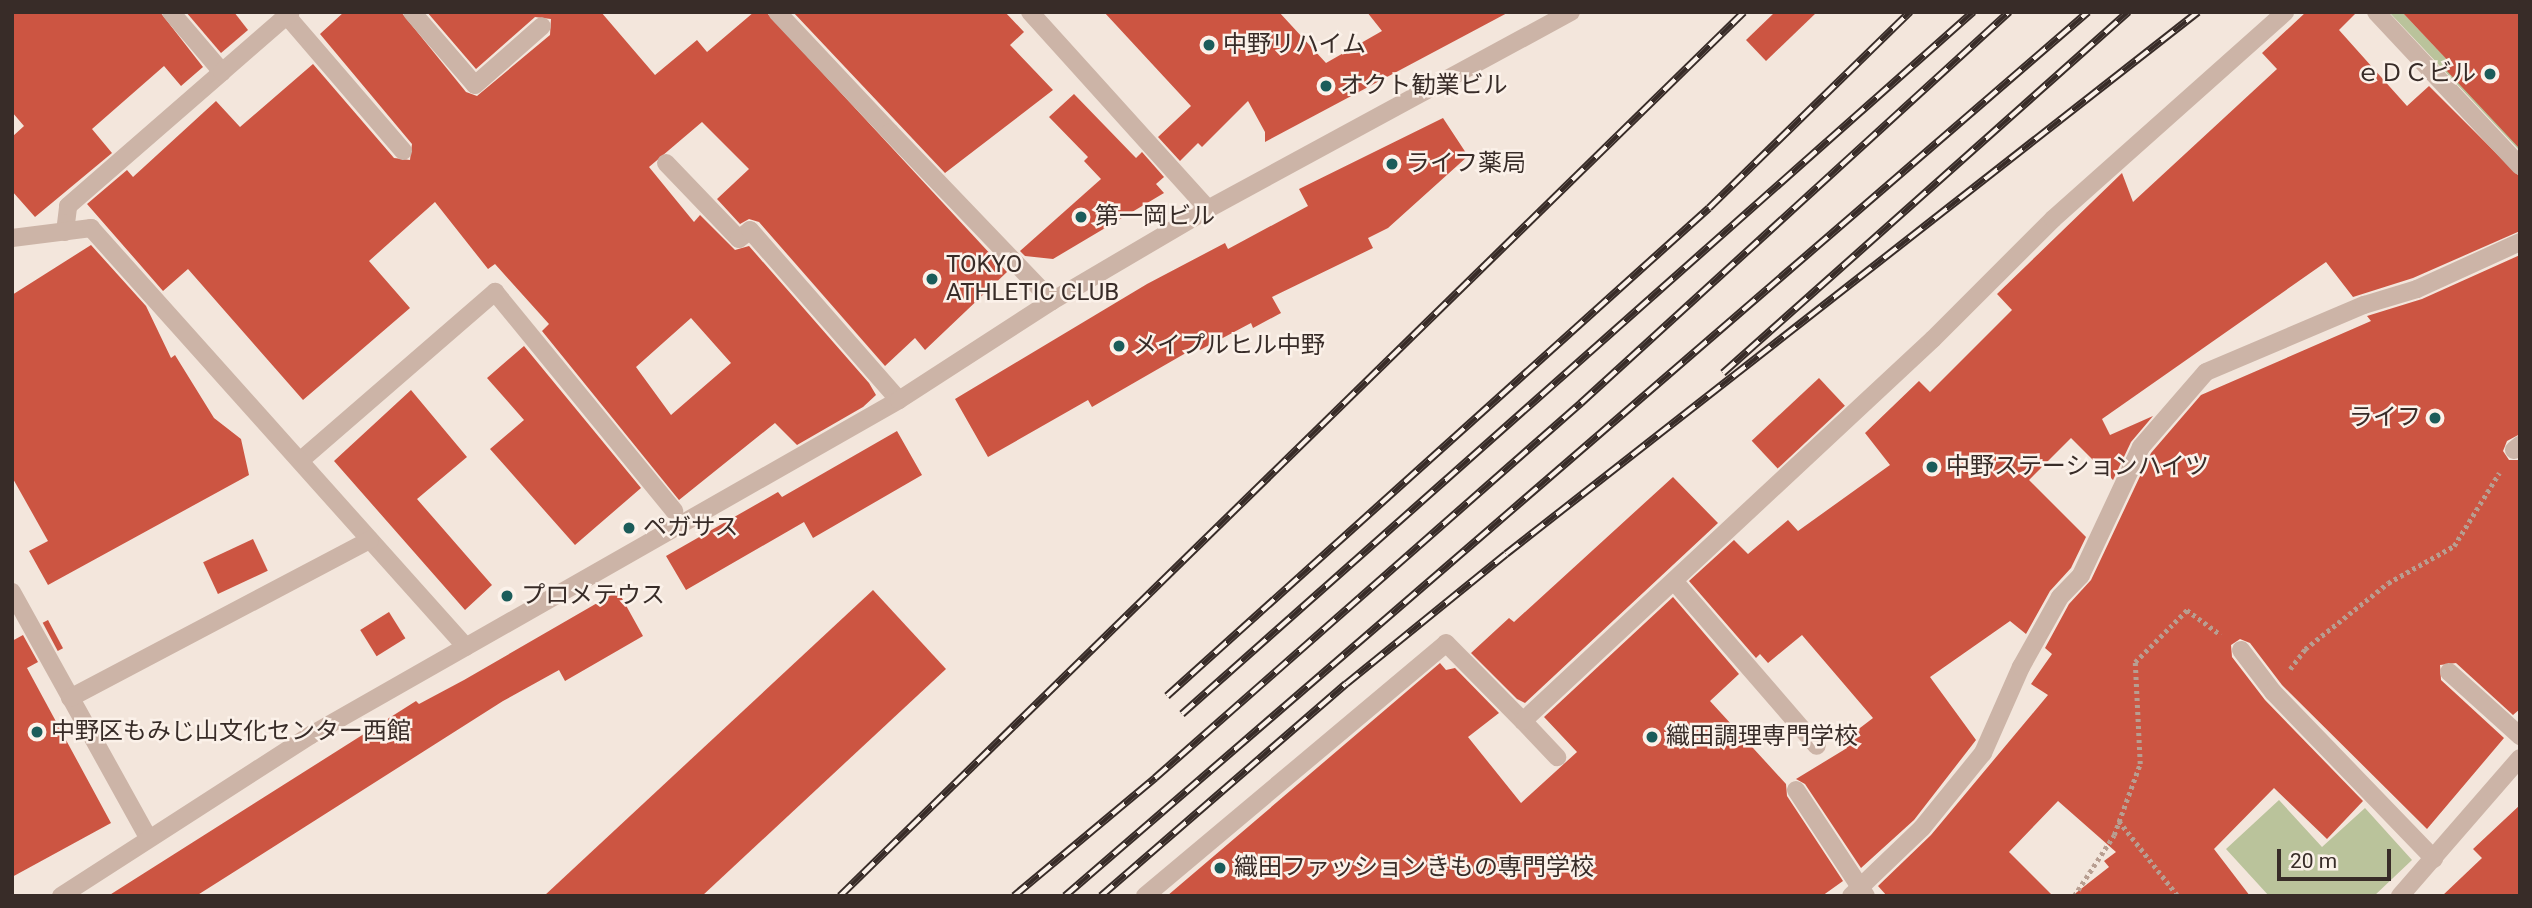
<!DOCTYPE html>
<html>
<head>
<meta charset="utf-8">
<style>
	body { margin:0 }
	#map { position:relative; width:2532px; height:908px; overflow:hidden; background:#f3e6dc; font-family:Roboto,"Noto Sans JP",sans-serif }
	div>[style] { position:absolute }
	.green>* { inset:0; background:#bac39b }
	.building>* { inset:0; background:#cc5542; transform-origin:0 0 }
	.path>* { height:4.5px; margin-top:-2.25px; transform-origin:0; background:repeating-linear-gradient(90deg,#b89e91 0 3.5px,transparent 0 7px) }
	.lane>* { height:18px; margin:-9px; padding:0 9px; transform-origin:9px; border-radius:9px; background:#ccb4a7 }
	.street>* { height:18px; margin:-9px; padding:0 9px; transform-origin:9px; border-radius:9px; background:#ccb4a7 }
	.rail>* { height:8px; margin-top:-4px; transform-origin:0; background:repeating-linear-gradient(90deg,#fbf1e9 0 16px,#382c28 0 32px); box-sizing:border-box; border-block:2px solid #382c28 }
	.dots>* { width:19px; height:19px; translate:-50% -50%; box-sizing:border-box; border:4px solid #fbf1e9; border-radius:50% }
	span { translate:-50% -50%; white-space:nowrap; text-align:center; line-height:1.15; -webkit-text-stroke:5px #fbf1e9; paint-order:stroke }
	.poi-label { font-size:24px; color:#382c28 }
	.left { translate:0 -50%; text-align:left }
	.right { translate:-100% -50%; text-align:right }
	.frame { position:absolute; inset:0; border:14px solid #382c28; pointer-events:none }
	.scale { position:absolute; left:2277px; top:849px; width:114px; height:32px; box-sizing:border-box; border:4px solid #382c28; border-top:0; padding-left:9px; font-size:21px; line-height:24px; white-space:nowrap; color:#382c28; -webkit-text-stroke:5px #fbf1e9; paint-order:stroke }
</style>
</head>
<body>
<div id="map">
	<div class="green">
		<i style="clip-path:polygon(2389px 12px,2402px 12px,2520px 136px,2520px 151px)"></i>
		<i style="clip-path:polygon(2279px 800px,2322px 847px,2365px 808px,2412px 860px,2374px 896px,2269px 896px,2226px 849px)"></i>
	</div>
	<div class="building">
		<i style="clip-path:polygon(12px 12px,160px 12px,203px 67px,181px 86px,164px 66px,92px 129px,112px 153px,35px 217px,12px 191px,12px 137px,24px 126px,12px 112px)"></i>
		<i style="clip-path:polygon(186px 12px,234px 12px,248px 30px,221px 53px)"></i>
		<i style="clip-path:polygon(evenodd,344px 12px,401px 12px,466px 92px,477px 96px,550px 35px,551px 19px,535px 17px,476px 69px,427px 12px,601px 12px,655px 75px,697px 40px,707px 52px,754px 12px,766px 12px,1007px 272px,925px 350px,915px 338px,885px 366px,759px 222px,749px 219px,740px 224px,717px 199px,749px 169px,702px 122px,649px 167px,694px 222px,700px 215px,735px 250px,749px 246px,869px 383px,876px 395px,863px 407px,797px 445px,775px 423px,679px 500px,542px 331px,549px 324px,495px 264px,488px 269px,435px 202px,369px 261px,410px 308px,303px 400px,188px 269px,163px 291px,87px 204px,127px 170px,133px 177px,216px 101px,240px 127px,313px 64px,394px 158px,410px 160px,412px 144px,320px 34px,344px 12px,691px 318px,731px 363px,671px 415px,636px 367px,691px 318px)"></i>
		<i style="clip-path:polygon(793px 12px,1005px 12px,1024px 32px,1010px 45px,1053px 90px,945px 173px)"></i>
		<i style="clip-path:polygon(1104px 12px,1279px 12px,1326px 63px,1382px 31px,1367px 12px,1509px 12px,1265px 142px,1265px 132px,1248px 101px,1202px 147px,1198px 143px,1180px 161px,1158px 137px,1191px 106px)"></i>
		<i style="clip-path:polygon(1775px 12px,1817px 12px,1766px 61px,1746px 40px)"></i>
		<i style="clip-path:polygon(2306px 12px,2357px 12px,2339px 30px,2407px 106px,2429px 86px,2520px 177px,2520px 231px,2413px 278px,2353px 297px,2326px 262px,2102px 419px,2110px 435px,2153px 416px,2131px 442px,2113px 480px,2071px 438px,2029px 480px,2086px 537px,2071px 568px,2050px 591px,2026px 634px,2010px 621px,1930px 677px,1976px 740px,1914px 820px,1861px 868px,1805px 784px,1796px 779px,1847px 748px,1843px 741px,1873px 718px,1802px 635px,1768px 663px,1760px 654px,1756px 658px,1689px 581px,1734px 540px,1748px 554px,1788px 520px,1798px 531px,1890px 465px,1865px 433px,1919px 381px,1930px 392px,2012px 310px,1997px 294px,2122px 173px,2133px 202px,2277px 69px,2262px 53px)"></i>
		<i style="clip-path:polygon(2402px 12px,2520px 12px,2520px 149px,2446px 70px,2452px 65px)"></i>
		<i style="clip-path:polygon(1074px 94px,1136px 158px,1142px 152px,1164px 177px,1156px 184px,1164px 193px,1053px 259px,1025px 256px,1020px 251px,1101px 179px,1084px 161px,1088px 157px,1049px 117px)"></i>
		<i style="clip-path:polygon(1443px 118px,1468px 156px,1388px 228px,1368px 238px,1373px 248px,1272px 297px,1281px 313px,1253px 328px,1251px 323px,1200px 350px,1198px 346px,1092px 407px,1088px 400px,988px 457px,955px 399px,1147px 284px,1225px 243px,1228px 249px,1308px 206px,1299px 189px)"></i>
		<i style="clip-path:polygon(91px 245px,146px 306px,171px 358px,175px 355px,214px 418px,241px 439px,249px 475px,48px 585px,29px 551px,48px 541px,12px 477px,12px 295px)"></i>
		<i style="clip-path:polygon(2520px 255px,2520px 434px,2507px 441px,2503px 451px,2509px 460px,2520px 460px,2520px 709px,2513px 715px,2456px 663px,2440px 665px,2441px 680px,2504px 738px,2427px 829px,2282px 685px,2250px 643px,2240px 639px,2231px 645px,2232px 657px,2265px 700px,2363px 801px,2327px 839px,2274px 788px,2214px 849px,2250px 896px,2072px 896px,2109px 867px,2104px 861px,2116px 852px,2058px 801px,2009px 852px,2053px 896px,1887px 896px,1878px 886px,1931px 835px,2048px 695px,2031px 684px,2052px 654px,2045px 648px,2069px 604px,2091px 580px,2151px 453px,2201px 395px,2371px 321px,2367px 316px,2422px 299px)"></i>
		<i style="clip-path:polygon(524px 346px,641px 488px,575px 545px,490px 449px,524px 420px,487px 378px)"></i>
		<i style="left:1819px;top:378px;width:38px;height:92px;rotate:47deg"></i>
		<i style="clip-path:polygon(411px 390px,467px 457px,417px 499px,492px 585px,465px 610px,334px 461px)"></i>
		<i style="clip-path:polygon(897px 431px,922px 475px,813px 538px,804px 522px,686px 590px,666px 556px,778px 492px,782px 497px)"></i>
		<i style="clip-path:polygon(1673px 477px,1718px 523px,1525px 703px,1517px 699px,1471px 653px,1509px 618px,1514px 622px)"></i>
		<i style="left:253px;top:539px;width:35px;height:55px;rotate:65deg"></i>
		<i style="clip-path:polygon(873px 590px,946px 669px,702px 896px,544px 896px)"></i>
		<i style="clip-path:polygon(618px 591px,643px 636px,565px 681px,559px 670px,503px 701px,196px 896px,108px 896px,416px 701px,419px 704px,464px 680px)"></i>
		<i style="clip-path:polygon(1673px 597px,1739px 674px,1710px 701px,1786px 784px,1787px 796px,1843px 881px,1822px 896px,1167px 896px,1440px 663px,1446px 670px,1455px 668px,1499px 713px,1468px 737px,1521px 803px,1577px 752px,1544px 717px)"></i>
		<i style="left:389px;top:612px;width:31px;height:34px;rotate:58deg"></i>
		<i style="left:48px;top:620px;width:32px;height:6px;rotate:62deg"></i>
		<i style="clip-path:polygon(23px 635px,38px 662px,27px 668px,111px 823px,12px 877px,12px 641px)"></i>
		<i style="clip-path:polygon(2520px 805px,2520px 896px,2442px 896px,2482px 858px,2473px 849px)"></i>
	</div>
	<div class="path">
		<i style="left:2290px;top:669px;width:25px;rotate:-53deg"></i>
		<i style="left:2305px;top:649px;width:106px;rotate:-38.5deg"></i>
		<i style="left:2388px;top:583px;width:76px;rotate:-29.3deg"></i>
		<i style="left:2454px;top:546px;width:86px;rotate:-58.3deg"></i>
		<i style="left:2119px;top:821px;width:95px;rotate:51.8deg"></i>
		<i style="left:2074px;top:896px;width:73px;rotate:-56.7deg"></i>
		<i style="left:2114px;top:835px;width:76px;rotate:-69.9deg"></i>
		<i style="left:2140px;top:764px;width:102px;rotate:-92.8deg"></i>
		<i style="left:2135px;top:662px;width:74px;rotate:-45deg"></i>
		<i style="left:2187px;top:610px;width:42px;rotate:36.3deg"></i>
	</div>
	<div class="lane">
		<i style="left:412px;top:12px;width:96px;rotate:49.2deg"></i>
		<i style="left:475px;top:85px;width:89px;rotate:-41.4deg"></i>
		<i style="left:777px;top:12px;width:165px;rotate:46.7deg"></i>
		<i style="left:1030px;top:12px;width:266px;rotate:47.9deg"></i>
		<i style="left:287px;top:16px;width:178px;rotate:49.3deg"></i>
		<i style="left:666px;top:163px;width:105px;rotate:46.2deg"></i>
		<i style="left:739px;top:239px;width:14px;rotate:-39deg"></i>
		<i style="left:750px;top:230px;width:226px;rotate:48.8deg"></i>
		<i style="left:65px;top:232px;width:26px;rotate:-83deg"></i>
		<i style="left:68px;top:206px;width:204px;rotate:-41deg"></i>
		<i style="left:2514px;top:450px;width:8px;rotate:-40deg"></i>
		<i style="left:301px;top:460px;width:257px;rotate:-40.9deg"></i>
		<i style="left:495px;top:292px;width:283px;rotate:50.7deg"></i>
		<i style="left:1674px;top:581px;width:218px;rotate:49.1deg"></i>
		<i style="left:2241px;top:650px;width:53px;rotate:52.7deg"></i>
		<i style="left:2273px;top:692px;width:232px;rotate:46deg"></i>
		<i style="left:2449px;top:672px;width:96px;rotate:42deg"></i>
		<i style="left:1796px;top:790px;width:127px;rotate:56.6deg"></i>
		<i style="left:1851px;top:896px;width:98px;rotate:-43.8deg"></i>
		<i style="left:1922px;top:828px;width:97px;rotate:-50.9deg"></i>
		<i style="left:1983px;top:753px;width:94px;rotate:-66.2deg"></i>
		<i style="left:2021px;top:667px;width:80px;rotate:-60.9deg"></i>
		<i style="left:2060px;top:597px;width:30px;rotate:-46deg"></i>
		<i style="left:2081px;top:575px;width:141px;rotate:-64.9deg"></i>
		<i style="left:2141px;top:447px;width:99px;rotate:-49.1deg"></i>
		<i style="left:2206px;top:372px;width:172px;rotate:-23deg"></i>
		<i style="left:2364px;top:305px;width:55px;rotate:-16.8deg"></i>
		<i style="left:2417px;top:289px;width:113px;rotate:-24.5deg"></i>
	</div>
	<div class="street">
		<i style="left:171px;top:12px;width:79px;rotate:49.6deg"></i>
		<i style="left:222px;top:72px;width:91px;rotate:-41deg"></i>
		<i style="left:2376px;top:12px;width:211px;rotate:46.9deg"></i>
		<i style="left:890px;top:132px;width:234px;rotate:46.2deg"></i>
		<i style="left:12px;top:238px;width:80px;rotate:-7.2deg"></i>
		<i style="left:91px;top:228px;width:562px;rotate:48.17deg"></i>
		<i style="left:12px;top:592px;width:280px;rotate:61deg"></i>
		<i style="left:70px;top:698px;width:339px;rotate:-27.8deg"></i>
		<i style="left:1523px;top:721px;width:50px;rotate:46.6deg"></i>
		<i style="left:61px;top:896px;width:297px;rotate:-32.8deg"></i>
		<i style="left:311px;top:735px;width:677px;rotate:-29.67deg"></i>
		<i style="left:899px;top:400px;width:182px;rotate:-32.9deg"></i>
		<i style="left:1052px;top:301px;width:181px;rotate:-30.5deg"></i>
		<i style="left:1208px;top:209px;width:413px;rotate:-28.5deg"></i>
		<i style="left:1145px;top:896px;width:393px;rotate:-40deg"></i>
		<i style="left:1446px;top:643px;width:110px;rotate:45.4deg"></i>
		<i style="left:1523px;top:721px;width:560px;rotate:-42.98deg"></i>
		<i style="left:1933px;top:339px;width:170px;rotate:-45deg"></i>
		<i style="left:2053px;top:219px;width:311px;rotate:-41.7deg"></i>
		<i style="left:2400px;top:896px;width:183px;rotate:-49deg"></i>
	</div>
	<div class="rail">
		<i style="left:1723px;top:373px;width:543px;rotate:-41.71deg"></i>
		<i style="left:1167px;top:696px;width:729px;rotate:-42deg"></i>
		<i style="left:1709px;top:208px;width:281px;rotate:-44.3deg"></i>
		<i style="left:1182px;top:714px;width:1058px;rotate:-41.59deg"></i>
		<i style="left:840px;top:896px;width:1264px;rotate:-44.36deg"></i>
		<i style="left:1014px;top:896px;width:184px;rotate:-39.9deg"></i>
		<i style="left:1155px;top:778px;width:568px;rotate:-41.36deg"></i>
		<i style="left:1581px;top:403px;width:580px;rotate:-42.41deg"></i>
		<i style="left:1065px;top:896px;width:1352px;rotate:-40.83deg"></i>
		<i style="left:1101px;top:896px;width:324px;rotate:-40.9deg"></i>
		<i style="left:1346px;top:684px;width:206px;rotate:-39.1deg"></i>
		<i style="left:1506px;top:554px;width:879px;rotate:-38.07deg"></i>
	</div>
	<div class="dots">
		<i style="left:1209px;top:45px;background:#1b5c5a"></i>
		<i style="left:2490px;top:74px;background:#1b5c5a"></i>
		<i style="left:1326px;top:86px;background:#1b5c5a"></i>
		<i style="left:1392px;top:164px;background:#1b5c5a"></i>
		<i style="left:1081px;top:217px;background:#1b5c5a"></i>
		<i style="left:932px;top:279px;background:#1b5c5a"></i>
		<i style="left:1119px;top:346px;background:#1b5c5a"></i>
		<i style="left:2435px;top:418px;background:#1b5c5a"></i>
		<i style="left:1932px;top:467px;background:#1b5c5a"></i>
		<i style="left:629px;top:528px;background:#1b5c5a"></i>
		<i style="left:507px;top:596px;background:#1b5c5a"></i>
		<i style="left:37px;top:732px;background:#1b5c5a"></i>
		<i style="left:1652px;top:737px;background:#1b5c5a"></i>
		<i style="left:1220px;top:868px;background:#1b5c5a"></i>
	</div>
	<div class="poi-label">
		<span class="left" style="left:1223px;top:45px">中野リハイム</span>
		<span class="right" style="left:2476px;top:74px">ｅＤＣビル</span>
		<span class="left" style="left:1340px;top:86px">オクト勧業ビル</span>
		<span class="left" style="left:1406px;top:164px">ライフ薬局</span>
		<span class="left" style="left:1095px;top:217px">第一岡ビル</span>
		<span class="left" style="left:946px;top:279px">TOKYO<br>ATHLETIC CLUB</span>
		<span class="left" style="left:1133px;top:346px">メイプルヒル中野</span>
		<span class="right" style="left:2421px;top:418px">ライフ</span>
		<span class="left" style="left:1946px;top:467px">中野ステーションハイツ</span>
		<span class="left" style="left:643px;top:528px">ペガサス</span>
		<span class="left" style="left:521px;top:596px">プロメテウス</span>
		<span class="left" style="left:51px;top:732px">中野区もみじ山文化センター西館</span>
		<span class="left" style="left:1666px;top:737px">織田調理専門学校</span>
		<span class="left" style="left:1234px;top:868px">織田ファッションきもの専門学校</span>
	</div>
	<div class="frame"></div>
	<div class="scale">20 m</div>
</div>
</body>
</html>
